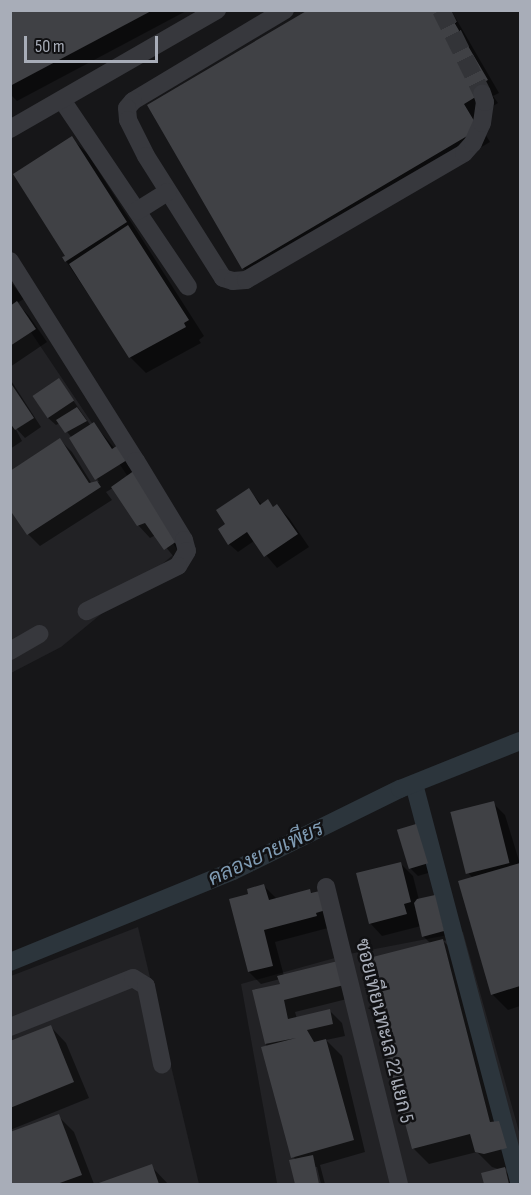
<!DOCTYPE html>
<html>
<head>
<meta charset="utf-8">
<style>
	body { margin:0 }
	#map { position:relative; width:531px; height:1195px; overflow:hidden; background:#161618; font-family:"Sofia Sans Condensed",Sarabun,sans-serif }
	div>[style] { position:absolute }
	.built>* { inset:0; background:#222225 }
	.shadow>* { inset:0; background:#0007 }
	.canal>* { height:18px; margin:-9px; padding:0 9px; transform-origin:9px; border-radius:9px; background:#2c353c }
	.building>* { inset:0; background:#404145; transform-origin:0 0 }
	.minor-tunnel>* { height:18px; margin-top:-9px; transform-origin:0; background:repeating-linear-gradient(90deg,#333438 0 18px,transparent 0 27px) }
	.minor>* { height:18px; margin:-9px; padding:0 9px; transform-origin:9px; border-radius:9px; background:#37383d }
	span { translate:-50% -50%; white-space:nowrap; text-align:center; line-height:1.15; -webkit-text-stroke:5px #111113; paint-order:stroke }
	.street-label { font-size:20px; color:#a8adb8 }
	.water-label { font-size:21px; color:#7f9bb3; font-style:italic }
	.frame { position:absolute; inset:0; border:12px solid #a8adb8; pointer-events:none }
	.scale { position:absolute; left:24px; top:36px; width:134px; height:27px; box-sizing:border-box; border:3px solid #a8adb8; border-top:0; padding-left:8px; font-size:18px; line-height:21px; white-space:nowrap; color:#a8adb8; -webkit-text-stroke:4px #111113; paint-order:stroke }
</style>
</head>
<body>
<div id="map">
	<div class="built">
		<i style="clip-path:polygon(10px 301px,178px 551px,61px 647px,11px 673px)"></i>
		<i style="clip-path:polygon(138px 927px,199px 1184px,11px 1184px,11px 976px)"></i>
		<i style="clip-path:polygon(463px 932px,520px 1135px,520px 1184px,275px 1184px,277px 1183px,241px 984px,349px 954px)"></i>
	</div>
	<div class="shadow">
		<i style="clip-path:polygon(10px 10px,188px 10px,17px 101px,10px 94px)"></i>
		<i style="clip-path:polygon(311px 10px,451px 10px,499px 93px,493px 96px,498px 103px,475px 117px,490px 142px,256px 280px,243px 268px)"></i>
		<i style="clip-path:polygon(71px 138px,87px 153px,204px 336px,199px 340px,201px 343px,146px 373px,130px 357px,64px 258px,67px 256px)"></i>
		<i style="clip-path:polygon(10px 281px,24px 299px,17px 303px,29px 316px,47px 342px,10px 367px)"></i>
		<i style="clip-path:polygon(10px 379px,41px 427px,25px 438px,14px 426px,22px 441px,10px 449px)"></i>
		<i style="clip-path:polygon(59px 380px,91px 426px,94px 424px,115px 449px,118px 447px,191px 552px,178px 562px,156px 535px,150px 538px,138px 525px,113px 488px,106px 492px,112px 500px,40px 546px,28px 534px,60px 440px,72px 452px,92px 484px,99px 482px,72px 438px,60px 423px,56px 425px,47px 417px,34px 397px)"></i>
		<i style="clip-path:polygon(249px 490px,262px 505px,268px 501px,274px 508px,277px 506px,289px 518px,309px 547px,277px 568px,254px 541px,238px 552px,229px 544px,227px 524px)"></i>
		<i style="clip-path:polygon(493px 803px,505px 815px,520px 864px,520px 1006px,508px 1010px,492px 994px,473px 878px,469px 874px)"></i>
		<i style="clip-path:polygon(415px 826px,424px 834px,435px 871px,418px 876px,410px 868px)"></i>
		<i style="clip-path:polygon(400px 863px,413px 876px,419px 900px,434px 897px,442px 905px,451px 939px,443px 941px,459px 956px,502px 1125px,515px 1138px,520px 1159px,520px 1164px,504px 1169px,517px 1184px,485px 1184px,482px 1174px,501px 1170px,492px 1167px,477px 1152px,429px 1164px,413px 1148px,431px 944px,423px 936px,421px 926px,382px 936px,370px 923px)"></i>
		<i style="clip-path:polygon(264px 886px,276px 898px,310px 891px,313px 894px,324px 891px,328px 928px,275px 942px,284px 976px,337px 963px,355px 997px,295px 1012px,297px 1019px,330px 1011px,342px 1023px,345px 1036px,326px 1040px,342px 1056px,365px 1152px,320px 1165px,325px 1184px,321px 1184px,317px 1167px,314px 1167px,318px 1184px,296px 1184px,291px 1161px,295px 1160px,266px 1044px,282px 985px,280px 979px,261px 984px,249px 972px,249px 895px)"></i>
		<i style="clip-path:polygon(51px 1027px,66px 1043px,89px 1098px,10px 1130px,10px 1043px)"></i>
		<i style="clip-path:polygon(58px 1116px,74px 1132px,94px 1184px,10px 1184px,10px 1134px)"></i>
		<i style="clip-path:polygon(151px 1166px,168px 1184px,100px 1184px)"></i>
	</div>
	<div class="canal">
		<i style="left:414px;top:784px;width:414px;rotate:75.2deg"></i>
		<i style="left:10px;top:962px;width:241px;rotate:-22.2deg"></i>
		<i style="left:233px;top:871px;width:186px;rotate:-26.2deg"></i>
		<i style="left:400px;top:789px;width:129px;rotate:-21.8deg"></i>
	</div>
	<div class="building">
		<i style="clip-path:polygon(10px 10px,153px 10px,10px 86px)"></i>
		<i style="clip-path:polygon(308px 10px,447px 10px,488px 80px,482px 83px,487px 90px,464px 104px,479px 129px,242px 269px,147px 105px)"></i>
		<i style="clip-path:polygon(72px 136px,127px 222px,65px 262px,62px 257px,65px 256px,13px 174px)"></i>
		<i style="clip-path:polygon(128px 225px,189px 320px,184px 323px,186px 327px,129px 358px,69px 264px)"></i>
		<i style="clip-path:polygon(17px 301px,36px 329px,10px 346px,10px 306px)"></i>
		<i style="left:59px;top:378px;width:27px;height:32px;rotate:56deg"></i>
		<i style="clip-path:polygon(10px 382px,34px 418px,15px 430px,10px 423px)"></i>
		<i style="clip-path:polygon(77px 407px,87px 421px,65px 433px,56px 420px)"></i>
		<i style="clip-path:polygon(94px 422px,112px 449px,118px 445px,127px 460px,95px 480px,69px 438px)"></i>
		<i style="clip-path:polygon(60px 438px,89px 483px,97px 481px,101px 487px,27px 535px,10px 510px,10px 471px)"></i>
		<i style="clip-path:polygon(135px 470px,180px 539px,164px 550px,145px 523px,137px 526px,111px 487px)"></i>
		<i style="clip-path:polygon(249px 488px,260px 505px,268px 499px,273px 507px,277px 504px,298px 534px,264px 557px,247px 532px,228px 545px,218px 529px,225px 524px,216px 510px)"></i>
		<i style="left:494px;top:801px;width:64px;height:45px;rotate:76deg"></i>
		<i style="left:416px;top:824px;width:41px;height:20px;rotate:73deg"></i>
		<i style="clip-path:polygon(401px 862px,411px 902px,404px 904px,407px 914px,369px 924px,356px 873px)"></i>
		<i style="clip-path:polygon(520px 863px,520px 986px,491px 995px,458px 881px)"></i>
		<i style="clip-path:polygon(264px 884px,269px 900px,310px 889px,311px 893px,324px 890px,329px 909px,316px 913px,317px 916px,264px 930px,273px 966px,248px 972px,229px 899px,248px 894px,247px 889px)"></i>
		<i style="clip-path:polygon(435px 895px,444px 931px,422px 937px,414px 903px,417px 899px)"></i>
		<i style="clip-path:polygon(443px 939px,490px 1122px,499px 1121px,507px 1148px,484px 1154px,475px 1152px,470px 1134px,412px 1149px,361px 960px)"></i>
		<i style="clip-path:polygon(338px 961px,344px 985px,284px 1000px,288px 1019px,330px 1009px,333px 1024px,307px 1030px,314px 1042px,326px 1039px,354px 1140px,291px 1158px,261px 1047px,296px 1038px,265px 1044px,252px 990px,280px 984px,277px 976px)"></i>
		<i style="clip-path:polygon(51px 1025px,74px 1082px,10px 1108px,10px 1041px)"></i>
		<i style="clip-path:polygon(59px 1114px,82px 1175px,57px 1184px,10px 1184px,10px 1132px)"></i>
		<i style="clip-path:polygon(313px 1155px,319px 1184px,295px 1184px,289px 1160px)"></i>
		<i style="clip-path:polygon(152px 1164px,159px 1184px,96px 1184px)"></i>
		<i style="clip-path:polygon(505px 1167px,509px 1184px,484px 1184px,481px 1173px)"></i>
	</div>
	<div class="minor-tunnel">
		<i style="left:441px;top:10px;width:93px;rotate:63.7deg"></i>
	</div>
	<div class="minor">
		<i style="left:285px;top:10px;width:177px;rotate:149.1deg"></i>
		<i style="left:133px;top:101px;width:9px;rotate:131deg"></i>
		<i style="left:127px;top:108px;width:12px;rotate:85deg"></i>
		<i style="left:128px;top:120px;width:40px;rotate:63.4deg"></i>
		<i style="left:146px;top:156px;width:144px;rotate:57.7deg"></i>
		<i style="left:223px;top:278px;width:10px;rotate:17deg"></i>
		<i style="left:233px;top:281px;width:13px;rotate:-4deg"></i>
		<i style="left:246px;top:280px;width:252px;rotate:-30.2deg"></i>
		<i style="left:464px;top:153px;width:13px;rotate:-48deg"></i>
		<i style="left:473px;top:143px;width:22px;rotate:-66deg"></i>
		<i style="left:482px;top:123px;width:21px;rotate:-82deg"></i>
		<i style="left:485px;top:102px;width:9px;rotate:-108deg"></i>
		<i style="left:62px;top:100px;width:225px;rotate:56deg"></i>
		<i style="left:10px;top:129px;width:239px;rotate:-29.9deg"></i>
		<i style="left:137px;top:211px;width:36px;rotate:-32deg"></i>
		<i style="left:10px;top:261px;width:236px;rotate:57.8deg"></i>
		<i style="left:136px;top:461px;width:92px;rotate:58.7deg"></i>
		<i style="left:184px;top:540px;width:11px;rotate:75deg"></i>
		<i style="left:187px;top:551px;width:17px;rotate:121deg"></i>
		<i style="left:178px;top:566px;width:102px;rotate:153.7deg"></i>
		<i style="left:10px;top:651px;width:34px;rotate:-30deg"></i>
		<i style="left:326px;top:887px;width:306px;rotate:76.2deg"></i>
		<i style="left:10px;top:1027px;width:132px;rotate:-21.7deg"></i>
		<i style="left:133px;top:978px;width:15px;rotate:32deg"></i>
		<i style="left:146px;top:986px;width:80px;rotate:78.4deg"></i>
	</div>
	<div class="street-label">
		<span style="left:384px;top:1031px;rotate:76deg">ซอยเทียนทะเล 22 แยก 5</span>
	</div>
	<div class="water-label">
		<span style="left:266px;top:854px;rotate:-25deg">คลองยายเพียร</span>
	</div>
	<div class="frame"></div>
	<div class="scale">50 m</div>
</div>
</body>
</html>
